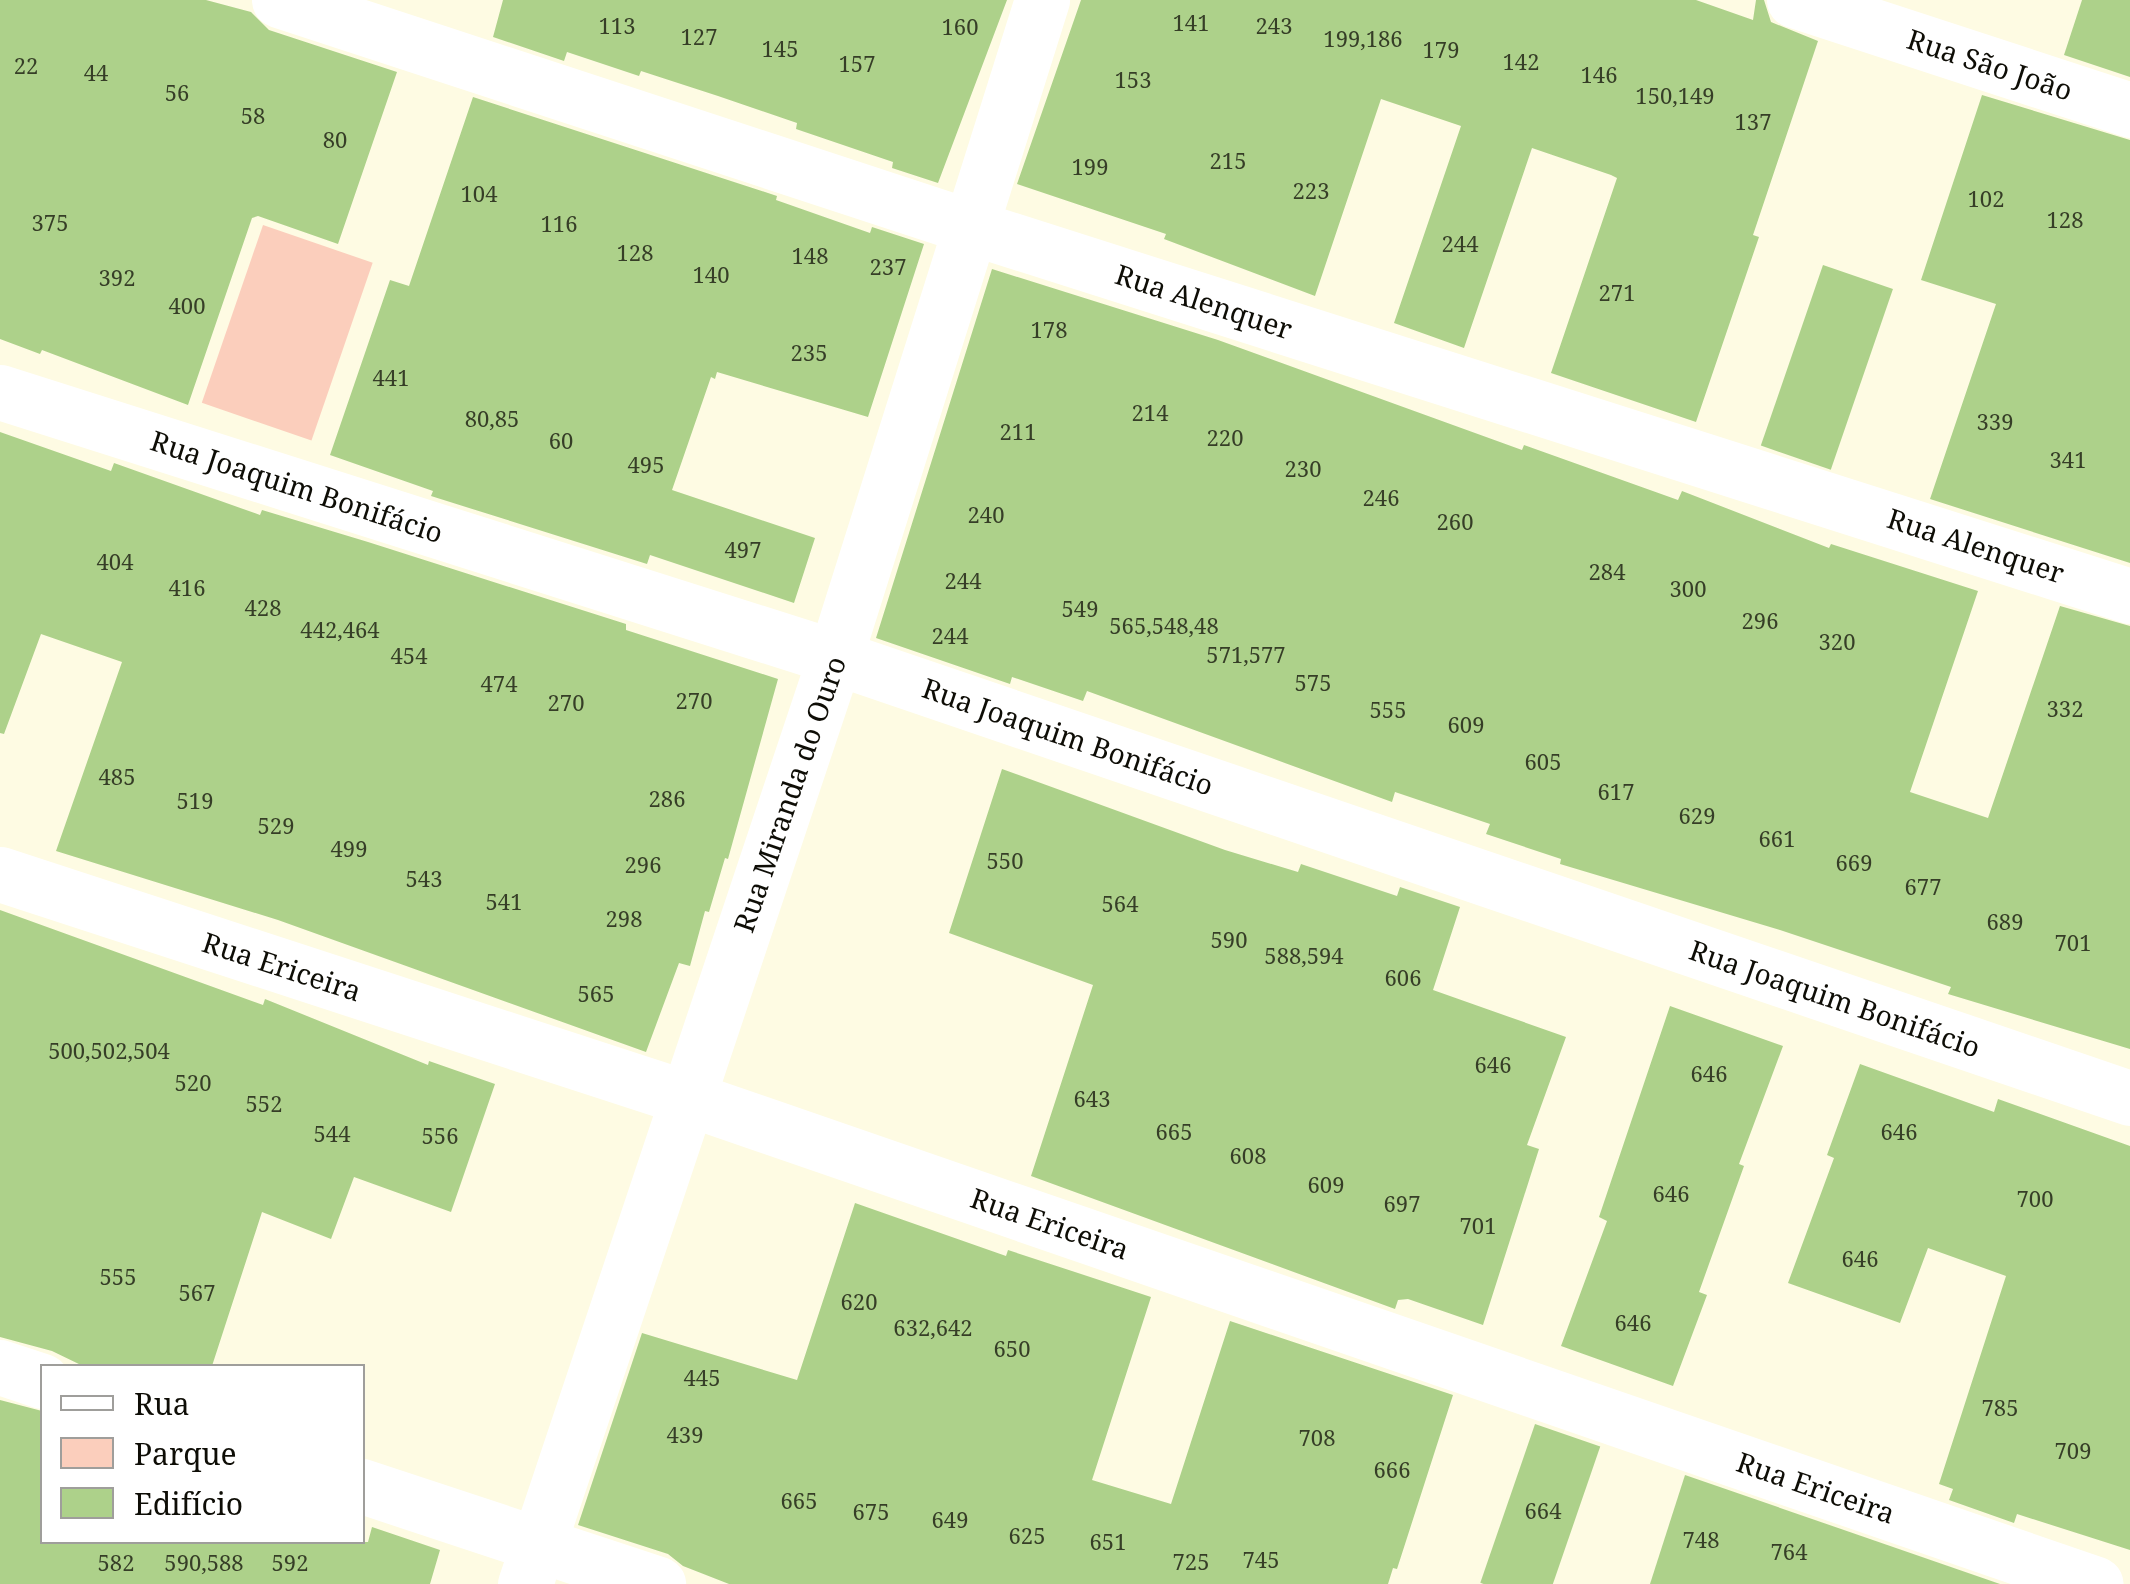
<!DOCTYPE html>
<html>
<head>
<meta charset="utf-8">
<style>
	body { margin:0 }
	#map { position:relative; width:2130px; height:1584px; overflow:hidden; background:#fefbe3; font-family:"Noto Serif",serif }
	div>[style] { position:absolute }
	.green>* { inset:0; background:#fbcebc; transform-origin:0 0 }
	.building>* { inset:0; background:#add18a; transform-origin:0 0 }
	.minor>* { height:55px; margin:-27.5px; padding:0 27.5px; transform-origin:27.5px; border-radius:27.5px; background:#fff }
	span { translate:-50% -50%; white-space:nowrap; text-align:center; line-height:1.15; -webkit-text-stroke:10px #fff; paint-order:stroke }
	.number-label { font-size:22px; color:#363e27 }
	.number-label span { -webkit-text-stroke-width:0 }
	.street-label { font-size:28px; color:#0e0d06 }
	.legend { position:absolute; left:40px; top:1364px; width:325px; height:180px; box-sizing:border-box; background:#fff; border:2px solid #9f9e9b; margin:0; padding:12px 18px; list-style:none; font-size:30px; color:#0e0d06 }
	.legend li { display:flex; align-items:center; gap:20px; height:50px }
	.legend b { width:50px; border:2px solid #9f9e9b }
</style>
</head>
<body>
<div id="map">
	<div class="green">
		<i style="left:263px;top:225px;width:116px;height:188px;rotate:19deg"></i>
	</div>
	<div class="building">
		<i style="clip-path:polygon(0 0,206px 0,251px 12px,269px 30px,397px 72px,338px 244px,258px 216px,252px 218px,188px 405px,42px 350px,40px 354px,0 339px)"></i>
		<i style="clip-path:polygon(503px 0,1007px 0,938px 183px,892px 168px,893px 162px,796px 129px,797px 123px,718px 96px,641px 71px,639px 76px,567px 52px,564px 61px,493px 37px)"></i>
		<i style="clip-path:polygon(1081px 0,1696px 0,1753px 20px,1756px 0,1764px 0,1771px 22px,1818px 41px,1753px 235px,1759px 237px,1696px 422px,1551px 373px,1617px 178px,1611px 175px,1532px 148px,1464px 348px,1394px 323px,1461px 126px,1381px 99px,1315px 296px,1164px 239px,1166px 234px,1017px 184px)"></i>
		<i style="clip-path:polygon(2082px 0,2130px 0,2130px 77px,2064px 55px)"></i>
		<i style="clip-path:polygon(1982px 95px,2130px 140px,2130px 563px,1930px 499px,1996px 304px,1921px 280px)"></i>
		<i style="clip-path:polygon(473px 97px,777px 196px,776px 200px,870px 233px,872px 227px,924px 244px,868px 417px,717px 372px,715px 379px,711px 377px,672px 490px,815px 538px,794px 603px,650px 555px,647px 564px,431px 496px,433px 491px,330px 455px,390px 280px,409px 286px)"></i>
		<i style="left:1823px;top:265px;width:74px;height:191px;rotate:19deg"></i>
		<i style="clip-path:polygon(992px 269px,1218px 340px,1522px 450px,1524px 445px,1678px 500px,1682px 491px,1829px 548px,1831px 544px,1978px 591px,1910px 792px,1988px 818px,2060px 606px,2130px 626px,2130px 1049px,1948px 994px,1951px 987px,1780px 930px,1560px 864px,1561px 859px,1486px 834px,1490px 824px,1395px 792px,1392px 802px,1087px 691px,1083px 701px,1012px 677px,1010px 684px,876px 638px)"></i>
		<i style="clip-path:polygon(0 432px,111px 471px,114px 463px,260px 515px,262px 510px,368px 542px,626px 624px,626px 630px,778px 679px,728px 859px,725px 858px,709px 912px,705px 911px,690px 966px,679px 963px,646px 1052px,278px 920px,56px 851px,122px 662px,41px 634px,4px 734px,0 733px)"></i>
		<i style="clip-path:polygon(1002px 769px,1225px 850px,1298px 872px,1301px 864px,1397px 896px,1400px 887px,1460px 907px,1433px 990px,1566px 1037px,1527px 1145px,1539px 1149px,1483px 1325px,1408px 1299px,1398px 1300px,1395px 1309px,1031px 1176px,1093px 985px,949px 933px)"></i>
		<i style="clip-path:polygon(0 910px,263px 1005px,265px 999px,428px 1065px,429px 1061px,495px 1084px,451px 1212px,354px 1177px,331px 1239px,262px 1212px,212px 1366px,83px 1366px,52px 1351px,0 1337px)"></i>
		<i style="clip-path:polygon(1670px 1006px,1783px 1046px,1739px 1164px,1744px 1166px,1699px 1292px,1707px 1295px,1673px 1386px,1561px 1346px,1607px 1221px,1599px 1217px)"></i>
		<i style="clip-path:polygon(1860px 1064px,1994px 1112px,1998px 1099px,2130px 1146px,2130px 1550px,2017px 1514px,2014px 1523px,1949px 1500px,1953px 1489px,1939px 1484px,2006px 1276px,1928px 1248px,1900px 1323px,1788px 1283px,1834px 1158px,1827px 1155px)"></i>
		<i style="clip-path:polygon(855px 1203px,1006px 1256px,1008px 1250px,1151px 1297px,1092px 1480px,1171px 1504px,1230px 1321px,1453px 1395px,1397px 1569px,1393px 1568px,1388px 1584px,729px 1584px,683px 1566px,668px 1554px,578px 1525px,642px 1333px,797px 1380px)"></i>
		<i style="clip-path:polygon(0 1400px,42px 1411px,42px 1542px,368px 1542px,372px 1527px,440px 1550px,430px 1584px,0 1584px)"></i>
		<i style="left:1535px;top:1424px;width:69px;height:168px;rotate:19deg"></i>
		<i style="clip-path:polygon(1685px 1475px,2000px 1584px,1650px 1584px)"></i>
	</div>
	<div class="minor">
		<i style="left:279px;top:0;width:731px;rotate:18.16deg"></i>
		<i style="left:974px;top:228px;width:1213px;rotate:17.66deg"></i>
		<i style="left:1794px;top:0;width:354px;rotate:18.1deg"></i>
		<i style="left:0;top:392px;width:876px;rotate:17.61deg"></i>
		<i style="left:835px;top:657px;width:1368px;rotate:18.81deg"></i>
		<i style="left:0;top:874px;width:723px;rotate:18.06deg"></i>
		<i style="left:687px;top:1098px;width:1490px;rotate:19.03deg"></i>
		<i style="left:0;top:1367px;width:44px;rotate:18.4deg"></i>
		<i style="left:362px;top:1486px;width:312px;rotate:18.3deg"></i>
		<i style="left:525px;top:1584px;width:977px;rotate:-71.51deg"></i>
		<i style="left:835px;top:657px;width:689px;rotate:-72.51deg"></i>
	</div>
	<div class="number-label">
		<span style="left:1191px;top:23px">141</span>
		<span style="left:617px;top:26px">113</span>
		<span style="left:1274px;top:26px">243</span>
		<span style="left:960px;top:27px">160</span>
		<span style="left:699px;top:37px">127</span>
		<span style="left:1363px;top:39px">199,186</span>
		<span style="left:780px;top:49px">145</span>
		<span style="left:1441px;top:50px">179</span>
		<span style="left:1521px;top:62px">142</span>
		<span style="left:857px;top:64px">157</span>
		<span style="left:26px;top:66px">22</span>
		<span style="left:96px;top:73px">44</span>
		<span style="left:1599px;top:75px">146</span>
		<span style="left:1133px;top:80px">153</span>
		<span style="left:177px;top:93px">56</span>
		<span style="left:1675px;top:96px">150,149</span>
		<span style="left:253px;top:116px">58</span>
		<span style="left:1753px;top:122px">137</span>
		<span style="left:335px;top:140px">80</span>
		<span style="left:1228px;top:161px">215</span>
		<span style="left:1090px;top:167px">199</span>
		<span style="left:1311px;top:191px">223</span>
		<span style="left:479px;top:194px">104</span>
		<span style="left:1986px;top:199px">102</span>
		<span style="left:2065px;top:220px">128</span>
		<span style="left:50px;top:223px">375</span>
		<span style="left:559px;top:224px">116</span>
		<span style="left:1460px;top:244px">244</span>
		<span style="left:635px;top:253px">128</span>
		<span style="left:810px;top:256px">148</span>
		<span style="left:888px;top:267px">237</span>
		<span style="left:711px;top:275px">140</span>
		<span style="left:117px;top:278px">392</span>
		<span style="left:1617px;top:293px">271</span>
		<span style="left:187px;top:306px">400</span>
		<span style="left:1049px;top:330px">178</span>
		<span style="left:809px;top:353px">235</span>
		<span style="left:391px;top:378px">441</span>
		<span style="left:1150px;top:413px">214</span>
		<span style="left:492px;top:419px">80,85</span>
		<span style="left:1995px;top:422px">339</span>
		<span style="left:1018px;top:432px">211</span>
		<span style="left:1225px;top:438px">220</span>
		<span style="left:561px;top:441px">60</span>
		<span style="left:2068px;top:460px">341</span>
		<span style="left:646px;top:465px">495</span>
		<span style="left:1303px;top:469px">230</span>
		<span style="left:1381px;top:498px">246</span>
		<span style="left:986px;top:515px">240</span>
		<span style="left:1455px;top:522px">260</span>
		<span style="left:743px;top:550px">497</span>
		<span style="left:115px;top:562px">404</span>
		<span style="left:1607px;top:572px">284</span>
		<span style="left:963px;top:581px">244</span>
		<span style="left:187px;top:588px">416</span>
		<span style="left:1688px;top:589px">300</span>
		<span style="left:263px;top:608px">428</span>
		<span style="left:1080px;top:609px">549</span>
		<span style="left:1760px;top:621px">296</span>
		<span style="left:1164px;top:626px">565,548,48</span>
		<span style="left:340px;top:630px">442,464</span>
		<span style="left:950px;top:636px">244</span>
		<span style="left:1837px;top:642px">320</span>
		<span style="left:1246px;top:655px">571,577</span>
		<span style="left:409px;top:656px">454</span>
		<span style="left:1313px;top:683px">575</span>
		<span style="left:499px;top:684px">474</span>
		<span style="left:694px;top:701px">270</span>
		<span style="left:566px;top:703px">270</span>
		<span style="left:2065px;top:709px">332</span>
		<span style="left:1388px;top:710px">555</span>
		<span style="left:1466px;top:725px">609</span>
		<span style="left:1543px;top:762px">605</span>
		<span style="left:117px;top:777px">485</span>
		<span style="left:1616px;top:792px">617</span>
		<span style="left:667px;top:799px">286</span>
		<span style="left:195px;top:801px">519</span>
		<span style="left:1697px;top:816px">629</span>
		<span style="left:276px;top:826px">529</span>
		<span style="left:1777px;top:839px">661</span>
		<span style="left:349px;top:849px">499</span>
		<span style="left:1005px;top:861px">550</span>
		<span style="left:1854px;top:863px">669</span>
		<span style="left:643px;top:865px">296</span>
		<span style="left:424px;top:879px">543</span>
		<span style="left:1923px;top:887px">677</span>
		<span style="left:504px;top:902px">541</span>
		<span style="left:1120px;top:904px">564</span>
		<span style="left:624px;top:919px">298</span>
		<span style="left:2005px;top:922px">689</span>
		<span style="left:1229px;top:940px">590</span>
		<span style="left:2073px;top:943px">701</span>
		<span style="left:1304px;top:956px">588,594</span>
		<span style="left:1403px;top:978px">606</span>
		<span style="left:596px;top:994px">565</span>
		<span style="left:109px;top:1051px">500,502,504</span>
		<span style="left:1493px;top:1065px">646</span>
		<span style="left:1709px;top:1074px">646</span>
		<span style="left:193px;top:1083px">520</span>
		<span style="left:1092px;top:1099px">643</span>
		<span style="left:264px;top:1104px">552</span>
		<span style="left:1174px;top:1132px">665</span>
		<span style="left:1899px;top:1132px">646</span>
		<span style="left:332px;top:1134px">544</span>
		<span style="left:440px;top:1136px">556</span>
		<span style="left:1248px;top:1156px">608</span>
		<span style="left:1326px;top:1185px">609</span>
		<span style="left:1671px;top:1194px">646</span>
		<span style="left:2035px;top:1199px">700</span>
		<span style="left:1402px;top:1204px">697</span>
		<span style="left:1478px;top:1226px">701</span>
		<span style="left:1860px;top:1259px">646</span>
		<span style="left:118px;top:1277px">555</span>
		<span style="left:197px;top:1293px">567</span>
		<span style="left:859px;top:1302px">620</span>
		<span style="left:1633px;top:1323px">646</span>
		<span style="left:933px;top:1328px">632,642</span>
		<span style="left:1012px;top:1349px">650</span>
		<span style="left:702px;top:1378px">445</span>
		<span style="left:2000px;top:1408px">785</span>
		<span style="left:685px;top:1435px">439</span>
		<span style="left:1317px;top:1438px">708</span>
		<span style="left:2073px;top:1451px">709</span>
		<span style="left:1392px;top:1470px">666</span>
		<span style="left:799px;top:1501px">665</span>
		<span style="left:1543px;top:1511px">664</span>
		<span style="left:871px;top:1512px">675</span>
		<span style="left:950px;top:1520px">649</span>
		<span style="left:1027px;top:1536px">625</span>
		<span style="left:1701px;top:1540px">748</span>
		<span style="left:1108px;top:1542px">651</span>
		<span style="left:1789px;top:1552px">764</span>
		<span style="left:1261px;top:1560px">745</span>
		<span style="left:1191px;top:1562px">725</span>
		<span style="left:116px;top:1563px">582</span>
		<span style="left:204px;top:1563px">590,588</span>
		<span style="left:290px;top:1563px">592</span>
	</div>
	<div class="street-label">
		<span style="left:1990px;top:64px;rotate:18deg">Rua São João</span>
		<span style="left:1204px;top:301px;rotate:18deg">Rua Alenquer</span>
		<span style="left:297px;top:486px;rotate:18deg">Rua Joaquim Bonifácio</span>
		<span style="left:1976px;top:545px;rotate:18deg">Rua Alenquer</span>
		<span style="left:1068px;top:736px;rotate:19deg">Rua Joaquim Bonifácio</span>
		<span style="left:789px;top:794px;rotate:-71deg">Rua Miranda do Ouro</span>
		<span style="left:282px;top:966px;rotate:18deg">Rua Ericeira</span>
		<span style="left:1835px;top:998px;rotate:19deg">Rua Joaquim Bonifácio</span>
		<span style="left:1050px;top:1223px;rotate:19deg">Rua Ericeira</span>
		<span style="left:1816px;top:1487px;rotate:19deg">Rua Ericeira</span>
	</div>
	<ul class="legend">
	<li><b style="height:12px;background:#fff"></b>Rua</li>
	<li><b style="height:28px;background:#fbcebc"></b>Parque</li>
	<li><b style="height:28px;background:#add18a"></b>Edifício</li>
	</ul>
</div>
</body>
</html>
